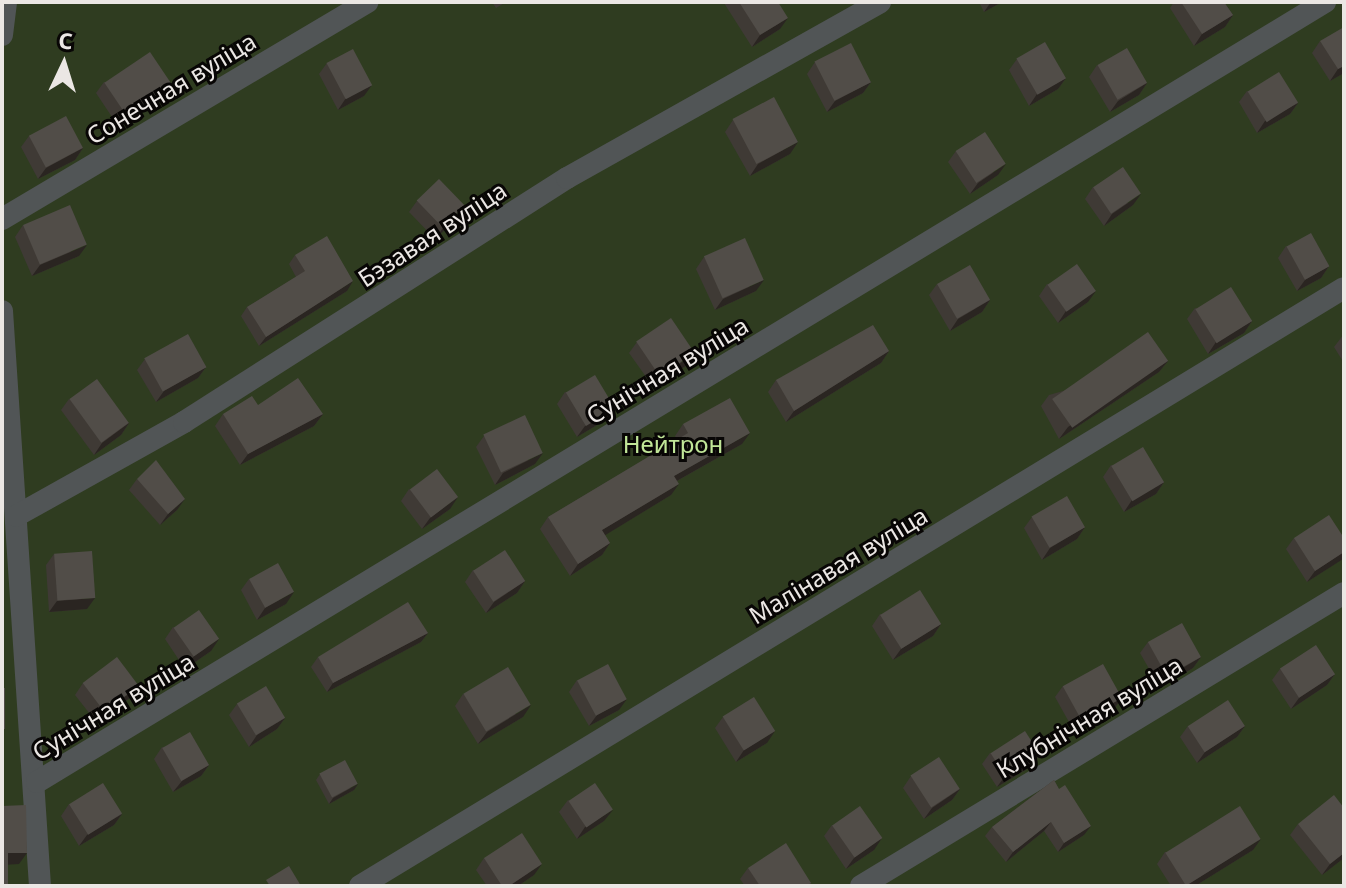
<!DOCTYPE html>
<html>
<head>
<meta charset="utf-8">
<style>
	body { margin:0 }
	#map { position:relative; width:1346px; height:888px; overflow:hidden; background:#1f1a16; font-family:"Noto Sans",sans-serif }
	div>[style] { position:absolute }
	.green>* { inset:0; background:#2f3c20; transform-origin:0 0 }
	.minor>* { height:22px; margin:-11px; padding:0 11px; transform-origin:11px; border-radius:11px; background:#515556 }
	.wall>* { inset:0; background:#3f3a35 }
	.shaded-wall>* { inset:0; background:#2a2521 }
	.building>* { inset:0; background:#514d48; transform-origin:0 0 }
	span { translate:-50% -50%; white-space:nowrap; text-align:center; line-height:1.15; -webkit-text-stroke:6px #080605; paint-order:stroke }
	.street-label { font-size:24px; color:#ebe7e4 }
	.park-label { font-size:24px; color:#c1e698 }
	.frame { position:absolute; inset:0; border:4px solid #ebe7e4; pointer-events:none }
	.north { position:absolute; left:24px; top:24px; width:80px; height:80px; -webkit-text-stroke:6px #080605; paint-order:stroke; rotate:4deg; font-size:22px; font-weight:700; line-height:32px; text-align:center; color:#ebe7e4 }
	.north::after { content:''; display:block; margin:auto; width:28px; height:36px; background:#ebe7e4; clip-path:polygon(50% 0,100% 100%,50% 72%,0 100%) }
</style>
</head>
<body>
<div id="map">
	<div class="green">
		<i style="left:2px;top:2px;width:1342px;height:884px"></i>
	</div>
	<div class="minor">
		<i style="left:2px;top:35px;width:33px;rotate:-83deg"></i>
		<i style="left:2px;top:219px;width:425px;rotate:-30.7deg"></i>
		<i style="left:2px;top:311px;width:576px;rotate:86.22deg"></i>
		<i style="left:16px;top:516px;width:193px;rotate:-29.2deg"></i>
		<i style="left:184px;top:422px;width:454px;rotate:-32.5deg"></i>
		<i style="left:567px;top:178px;width:359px;rotate:-29.3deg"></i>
		<i style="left:37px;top:782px;width:1506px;rotate:-31.2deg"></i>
		<i style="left:360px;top:886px;width:1151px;rotate:-31.29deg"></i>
		<i style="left:861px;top:886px;width:565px;rotate:-31.24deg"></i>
	</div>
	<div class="wall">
		<i style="clip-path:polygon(492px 2px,506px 2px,496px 8px)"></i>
		<i style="clip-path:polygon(725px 2px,778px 2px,780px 29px,752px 47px,724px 3px)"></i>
		<i style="clip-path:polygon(979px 2px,1002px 2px,984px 12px)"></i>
		<i style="clip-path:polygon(1174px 2px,1224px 2px,1233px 15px,1225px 27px,1194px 46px,1170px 8px)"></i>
		<i style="clip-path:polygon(1320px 41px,1344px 73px,1330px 81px,1312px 53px)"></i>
		<i style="clip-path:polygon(1017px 59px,1066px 78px,1058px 89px,1029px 106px,1009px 70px)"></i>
		<i style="clip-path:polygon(815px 62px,871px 82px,863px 93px,827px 112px,807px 74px)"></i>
		<i style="clip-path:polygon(327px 63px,364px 96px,338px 110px,319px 74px)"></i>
		<i style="clip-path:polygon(1097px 65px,1147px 83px,1139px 95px,1110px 112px,1089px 77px)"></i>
		<i style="clip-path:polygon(104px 82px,164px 96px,118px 126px,96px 93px)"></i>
		<i style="clip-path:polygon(1247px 91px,1298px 103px,1290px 114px,1257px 133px,1239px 102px)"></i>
		<i style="clip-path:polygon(733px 120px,790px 154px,750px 176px,725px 132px)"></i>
		<i style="clip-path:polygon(29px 136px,83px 148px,75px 160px,38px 179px,21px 147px)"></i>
		<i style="clip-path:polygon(956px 151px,998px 175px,970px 194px,948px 162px)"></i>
		<i style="clip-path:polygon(1093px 187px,1133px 205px,1104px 226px,1085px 199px)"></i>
		<i style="clip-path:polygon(417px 201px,457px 218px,435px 239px,409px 212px)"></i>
		<i style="clip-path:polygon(23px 225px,79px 256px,32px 276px,15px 237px)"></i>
		<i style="clip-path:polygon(1286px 246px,1329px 266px,1321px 278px,1297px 291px,1278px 258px)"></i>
		<i style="clip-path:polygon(295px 255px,347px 291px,259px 346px,241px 316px,247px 307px,296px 277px,289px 264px)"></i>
		<i style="clip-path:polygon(704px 257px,756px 291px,715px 310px,696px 269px)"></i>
		<i style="clip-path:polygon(937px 284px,990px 300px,982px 312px,950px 331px,929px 295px)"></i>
		<i style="clip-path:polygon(1047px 284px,1088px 302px,1058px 323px,1039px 296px)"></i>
		<i style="clip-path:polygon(1195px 308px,1252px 321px,1244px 333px,1208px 354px,1187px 319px)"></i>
		<i style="clip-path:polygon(1344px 334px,1344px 363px,1334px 347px)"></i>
		<i style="clip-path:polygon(637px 342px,687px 365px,654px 388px,629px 353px)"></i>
		<i style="clip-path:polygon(889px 351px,881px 363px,786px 422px,768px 392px,776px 380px)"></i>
		<i style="clip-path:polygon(145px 359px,206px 367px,198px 378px,156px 402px,137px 370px)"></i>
		<i style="clip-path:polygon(1168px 361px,1159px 372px,1059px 439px,1041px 406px,1049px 395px)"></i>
		<i style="clip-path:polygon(565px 392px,615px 408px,607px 419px,577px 437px,557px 404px)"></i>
		<i style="clip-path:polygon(69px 399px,129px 423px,121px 435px,94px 455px,61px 410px)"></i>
		<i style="clip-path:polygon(258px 405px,323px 414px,314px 426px,240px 465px,215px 426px,223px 414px)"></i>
		<i style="clip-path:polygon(683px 424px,742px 444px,677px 481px,671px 495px,605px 535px,610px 543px,602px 555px,570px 576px,540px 529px,548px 517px,677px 440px,675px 436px)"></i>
		<i style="clip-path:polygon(484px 436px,535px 464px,495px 485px,476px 447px)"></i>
		<i style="clip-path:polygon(1111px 465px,1164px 482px,1156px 494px,1124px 512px,1103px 477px)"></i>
		<i style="clip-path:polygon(137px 479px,177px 510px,160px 525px,129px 490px)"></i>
		<i style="clip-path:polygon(409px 489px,450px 509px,422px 529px,401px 501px)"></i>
		<i style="clip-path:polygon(1032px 517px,1085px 527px,1077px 539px,1042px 560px,1024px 528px)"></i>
		<i style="clip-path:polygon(1294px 538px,1344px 538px,1344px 558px,1307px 582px,1286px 549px)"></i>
		<i style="clip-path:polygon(54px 554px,87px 609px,49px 612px,46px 565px)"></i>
		<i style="clip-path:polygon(473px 570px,525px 581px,517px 593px,486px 613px,465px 582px)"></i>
		<i style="clip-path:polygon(249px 579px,286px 604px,257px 620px,241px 590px)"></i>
		<i style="clip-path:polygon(880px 614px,941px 624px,933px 636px,893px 660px,872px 626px)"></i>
		<i style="clip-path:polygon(173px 627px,211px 651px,185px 669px,165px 639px)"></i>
		<i style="clip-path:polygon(428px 633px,421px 642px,327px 692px,311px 667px,318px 657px)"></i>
		<i style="clip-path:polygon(1148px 642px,1201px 657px,1193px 668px,1160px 688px,1140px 653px)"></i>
		<i style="clip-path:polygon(1280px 669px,1335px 674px,1327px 685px,1291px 709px,1272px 680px)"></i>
		<i style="clip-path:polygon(577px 680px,619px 710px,589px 726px,569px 692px)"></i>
		<i style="clip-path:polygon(83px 683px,139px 686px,131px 697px,97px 723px,75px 695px)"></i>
		<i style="clip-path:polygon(1063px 686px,1122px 698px,1114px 709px,1074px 731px,1055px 697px)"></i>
		<i style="clip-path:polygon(463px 694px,523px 717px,478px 744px,455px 706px)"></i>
		<i style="clip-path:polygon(237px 704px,285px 718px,277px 729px,249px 747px,229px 715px)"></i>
		<i style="clip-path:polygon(723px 717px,767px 743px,736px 762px,715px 728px)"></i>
		<i style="clip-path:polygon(1188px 726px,1245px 726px,1237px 737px,1197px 763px,1180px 737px)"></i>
		<i style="clip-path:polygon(162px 747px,209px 765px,201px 776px,173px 792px,154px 759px)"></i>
		<i style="clip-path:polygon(990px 753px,1040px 754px,1032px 766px,997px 787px,982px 764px)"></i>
		<i style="clip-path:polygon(320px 774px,354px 790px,329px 804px,316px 780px)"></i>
		<i style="clip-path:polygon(911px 776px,960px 789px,952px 800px,924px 819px,903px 788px)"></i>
		<i style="clip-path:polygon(1054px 780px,1084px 835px,1058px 852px,1044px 831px,1006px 862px,985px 836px,992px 827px)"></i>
		<i style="clip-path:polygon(568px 800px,604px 821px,577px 839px,559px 812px)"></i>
		<i style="clip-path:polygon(69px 804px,122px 814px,114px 825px,79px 846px,61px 816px)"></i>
		<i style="clip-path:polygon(1298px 824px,1344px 858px,1322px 875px,1290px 835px)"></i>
		<i style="clip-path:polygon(832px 825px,874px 850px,846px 869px,824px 836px)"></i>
		<i style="clip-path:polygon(1253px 850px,1195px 886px,1171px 886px,1157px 864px,1165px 852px)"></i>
		<i style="clip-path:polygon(484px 858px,534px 875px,518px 886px,487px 886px,476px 870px)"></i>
		<i style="clip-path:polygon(748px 868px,811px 883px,809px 886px,745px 886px,740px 879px)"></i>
	</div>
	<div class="shaded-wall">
		<i style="clip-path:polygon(991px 2px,1002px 2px,984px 12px)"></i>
		<i style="clip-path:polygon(1233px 15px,1225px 27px,1194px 46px,1202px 34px)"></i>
		<i style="clip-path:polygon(788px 18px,780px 29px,752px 47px,760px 35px)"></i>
		<i style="clip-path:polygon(1344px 66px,1344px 73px,1330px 81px,1338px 69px)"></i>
		<i style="clip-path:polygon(1066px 78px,1058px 89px,1029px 106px,1037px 94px)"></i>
		<i style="clip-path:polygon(871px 82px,863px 93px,827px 112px,835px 101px)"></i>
		<i style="clip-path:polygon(1147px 83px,1139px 95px,1110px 112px,1118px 101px)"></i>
		<i style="clip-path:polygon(172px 85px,164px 96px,118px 126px,126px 115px)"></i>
		<i style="clip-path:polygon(372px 85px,364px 96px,338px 110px,346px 98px)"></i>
		<i style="clip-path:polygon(1298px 103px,1290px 114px,1257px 133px,1265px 121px)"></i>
		<i style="clip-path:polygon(798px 142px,790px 154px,750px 176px,758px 164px)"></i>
		<i style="clip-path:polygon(83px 148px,75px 160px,38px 179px,46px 168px)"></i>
		<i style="clip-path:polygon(1006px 164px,998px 175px,970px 194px,978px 183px)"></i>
		<i style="clip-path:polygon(1141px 194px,1133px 205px,1104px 226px,1112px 214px)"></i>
		<i style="clip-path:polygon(465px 206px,457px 218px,435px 239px,443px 228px)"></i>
		<i style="clip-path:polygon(87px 245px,79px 256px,32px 276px,40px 265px)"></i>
		<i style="clip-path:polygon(1329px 266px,1321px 278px,1297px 291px,1305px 280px)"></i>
		<i style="clip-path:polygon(764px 280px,756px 291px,715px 310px,723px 299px)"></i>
		<i style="clip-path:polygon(353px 281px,347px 291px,259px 346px,266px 337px)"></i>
		<i style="clip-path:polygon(1096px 291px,1088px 302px,1058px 323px,1066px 311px)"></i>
		<i style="clip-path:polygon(990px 300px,982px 312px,950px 331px,958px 319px)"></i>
		<i style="clip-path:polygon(1252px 321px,1244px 333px,1208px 354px,1216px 342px)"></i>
		<i style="clip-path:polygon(889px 351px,881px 363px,786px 422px,794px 411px)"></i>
		<i style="clip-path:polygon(695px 353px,687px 365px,654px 388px,662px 376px)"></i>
		<i style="clip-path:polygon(1168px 361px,1159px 372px,1059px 439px,1068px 427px)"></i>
		<i style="clip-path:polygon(206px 367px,198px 378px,156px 402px,164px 391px)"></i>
		<i style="clip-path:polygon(615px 408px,607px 419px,577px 437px,585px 426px)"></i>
		<i style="clip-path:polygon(323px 414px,314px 426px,240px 465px,248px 454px)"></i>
		<i style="clip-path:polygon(129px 423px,121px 435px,94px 455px,102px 443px)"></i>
		<i style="clip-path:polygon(750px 433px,742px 444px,666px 487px,674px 476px)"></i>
		<i style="clip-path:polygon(543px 453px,535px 464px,495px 485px,503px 473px)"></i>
		<i style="clip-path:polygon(1164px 482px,1156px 494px,1124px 512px,1132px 500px)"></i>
		<i style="clip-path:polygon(679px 484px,671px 495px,594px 542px,602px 530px)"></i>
		<i style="clip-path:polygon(458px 497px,450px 509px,422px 529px,430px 518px)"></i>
		<i style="clip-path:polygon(185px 499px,177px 510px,160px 525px,168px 514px)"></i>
		<i style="clip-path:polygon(1085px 527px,1077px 539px,1042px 560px,1050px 548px)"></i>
		<i style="clip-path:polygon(610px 543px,602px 555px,570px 576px,578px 564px)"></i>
		<i style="clip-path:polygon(1344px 552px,1343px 559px,1307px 582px,1315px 571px)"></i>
		<i style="clip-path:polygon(525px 581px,517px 593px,486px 613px,494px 602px)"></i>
		<i style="clip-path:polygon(294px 592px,286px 604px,257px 620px,265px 608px)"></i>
		<i style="clip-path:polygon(95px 598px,87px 609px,49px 612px,57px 601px)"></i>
		<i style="clip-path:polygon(941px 624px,933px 636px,893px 660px,901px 649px)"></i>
		<i style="clip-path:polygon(428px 633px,421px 642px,327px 692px,333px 683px)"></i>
		<i style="clip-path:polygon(219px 639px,211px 651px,185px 669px,193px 657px)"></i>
		<i style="clip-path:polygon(1201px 657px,1193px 668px,1160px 688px,1168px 677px)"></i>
		<i style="clip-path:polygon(1335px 674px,1327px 685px,1291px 709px,1299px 698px)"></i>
		<i style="clip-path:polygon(139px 686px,131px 697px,97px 723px,105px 712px)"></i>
		<i style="clip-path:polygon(1122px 698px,1114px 709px,1074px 731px,1082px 720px)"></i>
		<i style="clip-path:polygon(627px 699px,619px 710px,589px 726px,597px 715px)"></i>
		<i style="clip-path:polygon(531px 705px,523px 717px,478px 744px,487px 732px)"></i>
		<i style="clip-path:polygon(285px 718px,277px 729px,249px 747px,257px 735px)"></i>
		<i style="clip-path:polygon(1245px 726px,1237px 737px,1197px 763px,1205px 752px)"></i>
		<i style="clip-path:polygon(775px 731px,767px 743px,736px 762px,744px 750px)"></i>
		<i style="clip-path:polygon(1040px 754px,1032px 766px,997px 787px,1005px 776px)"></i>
		<i style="clip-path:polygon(209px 765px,201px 776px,173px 792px,182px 781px)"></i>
		<i style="clip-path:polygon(358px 784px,354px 790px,329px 804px,333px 798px)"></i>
		<i style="clip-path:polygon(960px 789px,952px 800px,924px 819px,932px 808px)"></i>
		<i style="clip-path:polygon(613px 810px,604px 821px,577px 839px,585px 827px)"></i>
		<i style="clip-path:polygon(122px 814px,114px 825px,79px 846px,87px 835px)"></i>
		<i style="clip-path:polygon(1051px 822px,1044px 831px,1006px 862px,1013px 852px)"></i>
		<i style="clip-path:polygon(1091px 826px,1084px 835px,1058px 852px,1064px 843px)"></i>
		<i style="clip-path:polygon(882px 838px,874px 850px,846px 869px,854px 858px)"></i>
		<i style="clip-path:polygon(1261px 839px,1253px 850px,1195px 886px,1185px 886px)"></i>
		<i style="clip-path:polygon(8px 853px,27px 853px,19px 864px,2px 865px)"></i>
		<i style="clip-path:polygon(1344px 853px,1344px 858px,1322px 875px,1330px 864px)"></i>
		<i style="clip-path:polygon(542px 864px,534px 875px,518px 886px,509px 886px)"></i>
	</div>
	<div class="building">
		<i style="clip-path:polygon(739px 2px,778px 2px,788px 18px,760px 35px)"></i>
		<i style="clip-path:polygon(1181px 2px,1224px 2px,1233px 15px,1202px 34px)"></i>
		<i style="clip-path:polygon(1344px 27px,1344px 66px,1338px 69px,1320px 41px)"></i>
		<i style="left:1045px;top:42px;width:42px;height:33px;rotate:60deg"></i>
		<i style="left:851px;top:43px;width:44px;height:41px;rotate:63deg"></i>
		<i style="left:1127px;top:48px;width:40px;height:34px;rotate:60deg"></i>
		<i style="left:353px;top:49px;width:41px;height:30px;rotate:62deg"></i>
		<i style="left:150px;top:52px;width:40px;height:55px;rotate:56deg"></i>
		<i style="left:1279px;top:72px;width:36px;height:37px;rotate:58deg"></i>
		<i style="left:774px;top:97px;width:51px;height:47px;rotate:62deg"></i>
		<i style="left:66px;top:116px;width:36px;height:42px;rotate:62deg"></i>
		<i style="left:985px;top:132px;width:38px;height:35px;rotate:57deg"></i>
		<i style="left:1123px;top:167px;width:32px;height:36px;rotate:56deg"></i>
		<i style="left:439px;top:179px;width:37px;height:31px;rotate:46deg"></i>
		<i style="left:70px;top:205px;width:43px;height:51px;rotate:67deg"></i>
		<i style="left:1311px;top:233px;width:38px;height:28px;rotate:61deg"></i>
		<i style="clip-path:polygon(327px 236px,353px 281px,266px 337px,247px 307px,305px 271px,295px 255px)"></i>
		<i style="left:745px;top:238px;width:46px;height:45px;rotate:66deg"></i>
		<i style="left:1077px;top:264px;width:33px;height:36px;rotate:55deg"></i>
		<i style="left:970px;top:265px;width:40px;height:38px;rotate:60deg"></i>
		<i style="left:1231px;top:287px;width:40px;height:42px;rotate:58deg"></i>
		<i style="left:671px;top:318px;width:42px;height:42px;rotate:56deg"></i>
		<i style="clip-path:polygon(873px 325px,889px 351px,794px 411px,776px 380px)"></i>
		<i style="left:1148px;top:332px;width:35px;height:117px;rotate:55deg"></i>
		<i style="left:188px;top:334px;width:38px;height:50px;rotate:61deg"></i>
		<i style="left:595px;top:375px;width:39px;height:34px;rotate:59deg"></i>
		<i style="clip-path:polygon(298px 378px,323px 414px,248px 454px,223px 414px,252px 396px,258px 405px)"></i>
		<i style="left:97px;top:379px;width:54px;height:34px;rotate:54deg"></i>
		<i style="clip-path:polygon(730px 398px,750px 433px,674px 476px,679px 484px,602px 530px,610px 543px,578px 564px,548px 517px,688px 433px,683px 424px)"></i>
		<i style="left:525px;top:415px;width:42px;height:46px;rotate:65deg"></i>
		<i style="left:1143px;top:447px;width:41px;height:37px;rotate:59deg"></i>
		<i style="clip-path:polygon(156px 460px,185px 499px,168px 514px,137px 479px)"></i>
		<i style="left:437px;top:469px;width:35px;height:34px;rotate:53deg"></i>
		<i style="left:1067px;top:496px;width:36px;height:41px;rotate:60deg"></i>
		<i style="clip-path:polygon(1329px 515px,1344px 538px,1344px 552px,1315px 571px,1294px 538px)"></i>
		<i style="left:505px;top:550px;width:37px;height:38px;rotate:57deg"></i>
		<i style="left:92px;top:551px;width:47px;height:38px;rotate:86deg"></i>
		<i style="left:278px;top:563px;width:33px;height:33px;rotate:61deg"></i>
		<i style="left:920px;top:590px;width:40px;height:47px;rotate:58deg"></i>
		<i style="clip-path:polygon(408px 602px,428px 633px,333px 683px,318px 657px)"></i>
		<i style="left:199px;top:610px;width:35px;height:31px;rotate:55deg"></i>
		<i style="left:1182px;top:623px;width:39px;height:39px;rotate:61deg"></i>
		<i style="left:1316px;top:645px;width:35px;height:43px;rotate:57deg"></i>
		<i style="left:117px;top:657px;width:36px;height:43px;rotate:53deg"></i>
		<i style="left:608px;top:664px;width:40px;height:35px;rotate:62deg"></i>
		<i style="left:1103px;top:664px;width:39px;height:46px;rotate:61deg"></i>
		<i style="left:508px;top:667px;width:44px;height:52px;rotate:59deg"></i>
		<i style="left:266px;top:686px;width:37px;height:34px;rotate:59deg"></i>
		<i style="left:2px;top:688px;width:3px;height:41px"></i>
		<i style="left:754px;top:697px;width:40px;height:37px;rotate:58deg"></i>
		<i style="left:1228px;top:700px;width:31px;height:48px;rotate:57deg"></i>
		<i style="left:1025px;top:731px;width:27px;height:41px;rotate:57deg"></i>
		<i style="left:190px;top:732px;width:38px;height:32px;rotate:60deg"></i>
		<i style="left:939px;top:757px;width:38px;height:34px;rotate:57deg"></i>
		<i style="left:345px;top:760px;width:27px;height:29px;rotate:62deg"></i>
		<i style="clip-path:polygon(1054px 780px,1059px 789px,1065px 785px,1091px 826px,1064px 843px,1051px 822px,1013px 852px,992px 827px)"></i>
		<i style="left:103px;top:783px;width:36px;height:40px;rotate:58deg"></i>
		<i style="left:595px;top:783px;width:32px;height:32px;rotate:56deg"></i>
		<i style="clip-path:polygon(1334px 795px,1344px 808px,1344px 853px,1330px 864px,1298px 824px)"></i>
		<i style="clip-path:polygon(26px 805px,27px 853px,8px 853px,8px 886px,2px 886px,2px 806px)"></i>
		<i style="left:860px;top:806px;width:39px;height:34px;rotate:55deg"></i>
		<i style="left:1240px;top:806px;width:39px;height:88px;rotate:58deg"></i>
		<i style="clip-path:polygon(522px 833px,542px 864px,509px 886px,502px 886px,484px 858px)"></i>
		<i style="clip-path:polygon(786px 843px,811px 883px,806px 886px,760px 886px,748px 868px)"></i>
		<i style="clip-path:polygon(289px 866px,301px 886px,270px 886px,266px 880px)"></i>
	</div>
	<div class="street-label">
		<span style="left:171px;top:88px;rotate:-31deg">Сонечная вуліца</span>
		<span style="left:432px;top:234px;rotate:-33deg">Бэзавая вуліца</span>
		<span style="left:667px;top:370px;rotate:-31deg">Сунічная вуліца</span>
		<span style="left:838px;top:565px;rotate:-31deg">Малінавая вуліца</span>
		<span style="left:113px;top:706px;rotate:-31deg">Сунічная вуліца</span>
		<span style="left:1089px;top:717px;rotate:-31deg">Клубнічная вуліца</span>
	</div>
	<div class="park-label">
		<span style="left:673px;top:444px">Нейтрон</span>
	</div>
	<div class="frame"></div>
	<div class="north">С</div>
</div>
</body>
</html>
